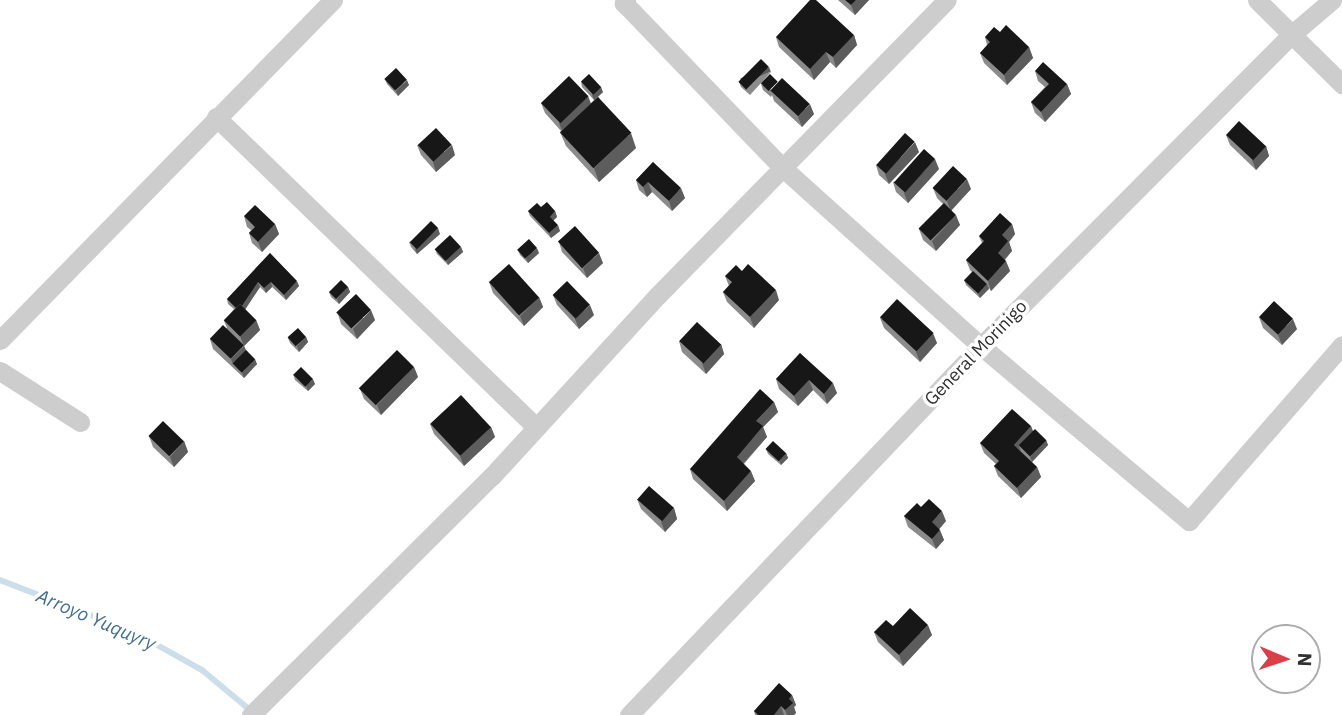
<!DOCTYPE html>
<html>
<head>
<meta charset="utf-8">
<style>
	body { margin:0 }
	#map { position:relative; width:1342px; height:715px; overflow:hidden; background:#fff; font-family:"IBM Plex Sans",sans-serif }
	div>[style] { position:absolute }
	.stream>* { height:6px; margin:-3px; padding:0 3px; transform-origin:3px; border-radius:3px; background:#ccdeea }
	.minor>* { height:19px; margin:-9.5px; padding:0 9.5px; transform-origin:9.5px; border-radius:9.5px; background:#cdcdcd }
	.wall>* { inset:0; background:#8b8b8b }
	.shaded-wall>* { inset:0; background:#5d5d5d; transform-origin:0 0 }
	.building>* { inset:0; background:#171717; transform-origin:0 0 }
	span { translate:-50% -50%; white-space:nowrap; text-align:center; line-height:1.15; -webkit-text-stroke:7px #fff; paint-order:stroke }
	.street-label { font-size:18px; color:#303030 }
	.water-label { font-size:19px; color:#426e8d; font-style:italic }
	.north { position:absolute; left:1251px; top:624px; width:70px; height:70px; box-sizing:border-box; background:#fff; border:2px solid #acacac; border-radius:50%; rotate:92deg; font-size:19px; font-weight:700; line-height:28px; text-align:center; color:#303030 }
	.north::after { content:''; display:block; margin:auto; width:24px; height:32px; background:#da3e46; clip-path:polygon(50% 0,100% 100%,50% 72%,0 100%) }
</style>
</head>
<body>
<div id="map">
	<div class="stream">
		<i style="left:0;top:580px;width:144px;rotate:21.2deg"></i>
		<i style="left:134px;top:632px;width:78px;rotate:29.2deg"></i>
		<i style="left:202px;top:670px;width:62px;rotate:39.8deg"></i>
	</div>
	<div class="minor">
		<i style="left:626px;top:0;width:4px;rotate:124deg"></i>
		<i style="left:624px;top:3px;width:229px;rotate:46.1deg"></i>
		<i style="left:783px;top:168px;width:266px;rotate:42deg"></i>
		<i style="left:981px;top:346px;width:272px;rotate:40.1deg"></i>
		<i style="left:1189px;top:521px;width:233px;rotate:-49deg"></i>
		<i style="left:1257px;top:0;width:120px;rotate:44.7deg"></i>
		<i style="left:216px;top:117px;width:446px;rotate:44.1deg"></i>
		<i style="left:0;top:340px;width:476px;rotate:-45.6deg"></i>
		<i style="left:0;top:371px;width:95px;rotate:32.5deg"></i>
		<i style="left:251px;top:715px;width:339px;rotate:-44.8deg"></i>
		<i style="left:492px;top:476px;width:244px;rotate:-47.5deg"></i>
		<i style="left:657px;top:296px;width:414px;rotate:-45.6deg"></i>
		<i style="left:629px;top:715px;width:510px;rotate:-46.35deg"></i>
		<i style="left:981px;top:346px;width:439px;rotate:-45.1deg"></i>
		<i style="left:1291px;top:35px;width:54px;rotate:-40.5deg"></i>
	</div>
	<div class="wall">
		<i style="clip-path:polygon(838px 0,869px 0,855px 15px)"></i>
		<i style="clip-path:polygon(1000px 32px,1029px 47px,1033px 58px,1007px 85px,984px 63px,980px 53px,987px 45px,985px 37px)"></i>
		<i style="clip-path:polygon(854px 35px,857px 45px,836px 68px,830px 62px,814px 80px,779px 47px,776px 37px)"></i>
		<i style="clip-path:polygon(1035px 71px,1067px 84px,1071px 94px,1045px 122px,1035px 113px,1031px 102px,1045px 87px,1038px 81px)"></i>
		<i style="clip-path:polygon(771px 72px,750px 95px,741px 87px,739px 82px)"></i>
		<i style="clip-path:polygon(385px 79px,409px 85px,398px 96px,387px 84px)"></i>
		<i style="clip-path:polygon(581px 82px,603px 92px,598px 97px,636px 148px,599px 182px,566px 146px,560px 132px,561px 131px,545px 113px,541px 103px,591px 103px,594px 100px,582px 87px)"></i>
		<i style="clip-path:polygon(761px 84px,814px 114px,802px 127px,774px 101px,772px 95px,771px 97px,763px 90px)"></i>
		<i style="clip-path:polygon(1226px 135px,1266px 146px,1269px 156px,1256px 170px,1230px 145px)"></i>
		<i style="clip-path:polygon(417px 145px,455px 155px,436px 172px,421px 155px)"></i>
		<i style="clip-path:polygon(919px 152px,889px 184px,879px 175px,876px 165px)"></i>
		<i style="clip-path:polygon(653px 162px,685px 198px,672px 211px,652px 192px,647px 197px,639px 190px,636px 180px)"></i>
		<i style="clip-path:polygon(939px 169px,908px 203px,896px 192px,893px 182px)"></i>
		<i style="clip-path:polygon(933px 188px,971px 189px,951px 210px,960px 225px,936px 251px,923px 240px,919px 229px,943px 204px,937px 198px)"></i>
		<i style="clip-path:polygon(541px 207px,555px 211px,557px 217px,553px 220px,560px 231px,551px 238px,530px 216px,528px 211px)"></i>
		<i style="clip-path:polygon(244px 216px,275px 224px,279px 234px,262px 252px,252px 243px,249px 233px,251px 230px,247px 227px)"></i>
		<i style="clip-path:polygon(1012px 224px,1015px 234px,1009px 242px,1012px 251px,1005px 260px,1010px 271px,991px 291px,989px 288px,980px 298px,966px 285px,964px 280px,972px 272px,970px 270px,966px 260px,982px 243px,979px 236px)"></i>
		<i style="clip-path:polygon(440px 234px,417px 254px,411px 247px,409px 242px)"></i>
		<i style="clip-path:polygon(559px 242px,603px 263px,587px 278px,562px 252px)"></i>
		<i style="clip-path:polygon(461px 247px,463px 252px,448px 265px,437px 254px,435px 249px)"></i>
		<i style="clip-path:polygon(518px 250px,539px 253px,528px 263px,520px 255px)"></i>
		<i style="clip-path:polygon(270px 253px,299px 286px,286px 300px,272px 287px,266px 293px,260px 287px,245px 309px,256px 320px,260px 330px,244px 346px,246px 350px,257px 364px,244px 378px,213px 349px,210px 339px,227px 328px,224px 321px,234px 309px,228px 304px,227px 299px)"></i>
		<i style="clip-path:polygon(742px 271px,779px 300px,754px 328px,727px 302px,723px 292px,729px 286px,725px 276px)"></i>
		<i style="clip-path:polygon(489px 282px,539px 297px,543px 307px,524px 326px,493px 293px)"></i>
		<i style="clip-path:polygon(348px 287px,350px 292px,339px 304px,331px 297px,329px 292px)"></i>
		<i style="clip-path:polygon(553px 295px,594px 315px,579px 329px,557px 305px)"></i>
		<i style="clip-path:polygon(338px 314px,375px 320px,357px 339px,341px 324px)"></i>
		<i style="clip-path:polygon(1259px 317px,1297px 329px,1282px 345px,1263px 328px)"></i>
		<i style="clip-path:polygon(880px 318px,937px 343px,920px 362px,884px 328px)"></i>
		<i style="clip-path:polygon(306px 337px,308px 342px,299px 352px,290px 343px,288px 338px)"></i>
		<i style="clip-path:polygon(679px 341px,721px 344px,724px 354px,706px 374px,682px 352px)"></i>
		<i style="clip-path:polygon(800px 353px,837px 393px,827px 404px,813px 390px,798px 406px,779px 389px,776px 379px)"></i>
		<i style="clip-path:polygon(414px 367px,418px 377px,381px 415px,364px 399px,360px 389px)"></i>
		<i style="clip-path:polygon(293px 374px,315px 384px,308px 391px,295px 380px)"></i>
		<i style="clip-path:polygon(774px 402px,778px 412px,763px 427px,767px 437px,744px 464px,755px 481px,727px 511px,693px 479px,690px 469px)"></i>
		<i style="clip-path:polygon(430px 424px,491px 427px,495px 437px,464px 466px,434px 434px)"></i>
		<i style="clip-path:polygon(1031px 426px,1033px 431px,1046px 440px,1048px 445px,1032px 462px,1037px 467px,1041px 477px,1021px 498px,998px 476px,994px 466px,996px 464px,984px 453px,980px 443px)"></i>
		<i style="clip-path:polygon(149px 436px,184px 441px,188px 452px,174px 467px,153px 447px)"></i>
		<i style="clip-path:polygon(766px 449px,786px 453px,788px 458px,781px 465px,768px 454px)"></i>
		<i style="clip-path:polygon(637px 499px,674px 508px,677px 519px,665px 532px,641px 509px)"></i>
		<i style="clip-path:polygon(921px 507px,946px 521px,939px 529px,944px 540px,936px 549px,908px 527px,904px 516px)"></i>
		<i style="clip-path:polygon(893px 626px,932px 635px,903px 666px,878px 642px,874px 632px)"></i>
		<i style="clip-path:polygon(792px 695px,796px 705px,794px 707px,796px 713px,794px 715px,755px 715px,754px 711px)"></i>
	</div>
	<div class="shaded-wall">
		<i style="clip-path:polygon(856px 0,869px 0,855px 15px,851px 5px)"></i>
		<i style="clip-path:polygon(854px 35px,857px 45px,836px 68px,833px 57px)"></i>
		<i style="clip-path:polygon(1029px 47px,1033px 58px,1007px 85px,1004px 75px)"></i>
		<i style="clip-path:polygon(826px 52px,830px 62px,814px 80px,810px 69px)"></i>
		<i style="left:769px;top:67px;width:5px;height:31px;rotate:68deg"></i>
		<i style="clip-path:polygon(407px 80px,409px 85px,398px 96px,396px 91px)"></i>
		<i style="clip-path:polygon(1067px 84px,1071px 94px,1045px 122px,1041px 112px)"></i>
		<i style="clip-path:polygon(601px 87px,603px 92px,594px 100px,592px 95px)"></i>
		<i style="clip-path:polygon(588px 96px,592px 106px,563px 133px,559px 123px)"></i>
		<i style="clip-path:polygon(810px 104px,814px 114px,802px 127px,798px 117px)"></i>
		<i style="clip-path:polygon(631px 133px,636px 148px,599px 182px,594px 168px)"></i>
		<i style="clip-path:polygon(915px 142px,919px 152px,889px 184px,885px 174px)"></i>
		<i style="clip-path:polygon(452px 145px,455px 155px,436px 172px,433px 162px)"></i>
		<i style="clip-path:polygon(1266px 146px,1269px 156px,1256px 170px,1252px 160px)"></i>
		<i style="clip-path:polygon(935px 159px,939px 169px,908px 203px,904px 193px)"></i>
		<i style="clip-path:polygon(967px 179px,971px 189px,951px 211px,947px 201px)"></i>
		<i style="clip-path:polygon(648px 182px,652px 192px,647px 197px,643px 187px)"></i>
		<i style="clip-path:polygon(681px 188px,685px 198px,672px 211px,669px 201px)"></i>
		<i style="clip-path:polygon(555px 211px,557px 217px,552px 222px,550px 217px)"></i>
		<i style="clip-path:polygon(956px 215px,960px 225px,936px 251px,932px 241px)"></i>
		<i style="clip-path:polygon(275px 224px,279px 234px,262px 252px,258px 242px)"></i>
		<i style="clip-path:polygon(1012px 224px,1015px 234px,1009px 242px,1012px 251px,1001px 263px,998px 253px,1002px 235px)"></i>
		<i style="clip-path:polygon(558px 225px,560px 231px,551px 238px,549px 233px)"></i>
		<i style="clip-path:polygon(438px 228px,440px 234px,417px 254px,415px 249px)"></i>
		<i style="clip-path:polygon(461px 247px,463px 252px,448px 265px,446px 260px)"></i>
		<i style="clip-path:polygon(537px 248px,539px 253px,528px 263px,526px 258px)"></i>
		<i style="clip-path:polygon(599px 253px,603px 263px,587px 278px,583px 268px)"></i>
		<i style="clip-path:polygon(1006px 261px,1010px 271px,991px 291px,988px 281px)"></i>
		<i style="clip-path:polygon(297px 281px,299px 286px,286px 300px,284px 295px)"></i>
		<i style="clip-path:polygon(258px 282px,260px 287px,241px 316px,239px 311px)"></i>
		<i style="clip-path:polygon(271px 282px,272px 287px,266px 293px,264px 288px)"></i>
		<i style="clip-path:polygon(987px 284px,989px 289px,980px 298px,978px 293px)"></i>
		<i style="clip-path:polygon(348px 287px,350px 292px,339px 304px,337px 299px)"></i>
		<i style="clip-path:polygon(776px 290px,779px 300px,754px 328px,750px 317px)"></i>
		<i style="clip-path:polygon(539px 297px,543px 307px,524px 326px,520px 316px)"></i>
		<i style="clip-path:polygon(590px 305px,594px 315px,579px 329px,575px 319px)"></i>
		<i style="clip-path:polygon(371px 310px,375px 320px,357px 339px,353px 329px)"></i>
		<i style="clip-path:polygon(1293px 319px,1297px 329px,1282px 345px,1278px 335px)"></i>
		<i style="clip-path:polygon(256px 320px,260px 330px,244px 346px,248px 355px,233px 364px,231px 359px,244px 346px,240px 336px)"></i>
		<i style="clip-path:polygon(933px 333px,937px 343px,920px 362px,916px 352px)"></i>
		<i style="clip-path:polygon(306px 337px,308px 342px,299px 352px,297px 346px)"></i>
		<i style="clip-path:polygon(721px 344px,724px 354px,706px 374px,702px 363px)"></i>
		<i style="clip-path:polygon(255px 359px,257px 364px,244px 378px,242px 373px)"></i>
		<i style="clip-path:polygon(414px 367px,418px 377px,381px 415px,377px 405px)"></i>
		<i style="clip-path:polygon(313px 379px,315px 384px,308px 391px,306px 386px)"></i>
		<i style="clip-path:polygon(809px 380px,813px 390px,798px 406px,794px 396px)"></i>
		<i style="clip-path:polygon(833px 383px,837px 393px,827px 404px,824px 394px)"></i>
		<i style="clip-path:polygon(774px 402px,778px 412px,763px 427px,767px 437px,740px 467px,737px 457px,756px 421px)"></i>
		<i style="clip-path:polygon(1031px 426px,1035px 437px,1019px 446px,1021px 451px,1014px 445px)"></i>
		<i style="clip-path:polygon(491px 427px,495px 437px,464px 466px,460px 456px)"></i>
		<i style="clip-path:polygon(1046px 440px,1048px 445px,1032px 462px,1030px 457px)"></i>
		<i style="clip-path:polygon(184px 441px,188px 452px,174px 467px,170px 457px)"></i>
		<i style="clip-path:polygon(786px 453px,788px 458px,781px 465px,779px 460px)"></i>
		<i style="clip-path:polygon(1037px 467px,1041px 477px,1021px 498px,1017px 488px)"></i>
		<i style="clip-path:polygon(751px 471px,755px 481px,727px 511px,724px 501px)"></i>
		<i style="clip-path:polygon(674px 508px,677px 519px,665px 532px,661px 522px)"></i>
		<i style="clip-path:polygon(942px 511px,946px 521px,936px 533px,932px 522px)"></i>
		<i style="clip-path:polygon(940px 530px,944px 540px,936px 549px,932px 539px)"></i>
		<i style="clip-path:polygon(928px 625px,932px 635px,903px 666px,899px 655px)"></i>
		<i style="clip-path:polygon(792px 695px,796px 705px,794px 707px,796px 713px,794px 715px,787px 715px,785px 710px,789px 699px)"></i>
		<i style="clip-path:polygon(781px 706px,784px 715px,774px 715px)"></i>
	</div>
	<div class="building">
		<i style="clip-path:polygon(810px 0,816px 0,854px 35px,833px 57px,826px 52px,810px 69px,776px 37px)"></i>
		<i style="clip-path:polygon(845px 0,856px 0,851px 5px)"></i>
		<i style="clip-path:polygon(1006px 25px,1029px 47px,1004px 75px,980px 53px,990px 42px,985px 37px,994px 27px,1000px 32px)"></i>
		<i style="left:761px;top:59px;width:11px;height:32px;rotate:45deg"></i>
		<i style="clip-path:polygon(1043px 62px,1067px 84px,1041px 112px,1031px 102px,1049px 84px,1035px 71px)"></i>
		<i style="left:396px;top:68px;width:16px;height:16px;rotate:47deg"></i>
		<i style="left:589px;top:74px;width:18px;height:11px;rotate:47deg"></i>
		<i style="left:770px;top:74px;width:11px;height:13px;rotate:45deg"></i>
		<i style="left:569px;top:76px;width:28px;height:39px;rotate:46deg"></i>
		<i style="left:782px;top:78px;width:38px;height:17px;rotate:43deg"></i>
		<i style="left:598px;top:97px;width:49px;height:52px;rotate:47deg"></i>
		<i style="left:1239px;top:121px;width:37px;height:19px;rotate:43deg"></i>
		<i style="left:436px;top:128px;width:23px;height:25px;rotate:47deg"></i>
		<i style="left:905px;top:133px;width:13px;height:43px;rotate:42deg"></i>
		<i style="left:924px;top:149px;width:15px;height:45px;rotate:42deg"></i>
		<i style="clip-path:polygon(653px 162px,681px 188px,669px 201px,648px 182px,643px 187px,636px 180px)"></i>
		<i style="left:953px;top:166px;width:19px;height:30px;rotate:43deg"></i>
		<i style="clip-path:polygon(547px 202px,555px 211px,550px 217px,558px 225px,549px 233px,528px 211px,537px 203px,541px 207px)"></i>
		<i style="left:944px;top:203px;width:17px;height:36px;rotate:45deg"></i>
		<i style="clip-path:polygon(255px 205px,275px 224px,258px 242px,249px 233px,255px 227px,244px 216px)"></i>
		<i style="clip-path:polygon(1000px 213px,1012px 224px,1002px 235px,1008px 241px,998px 253px,1006px 261px,988px 281px,966px 260px,984px 241px,979px 236px)"></i>
		<i style="left:431px;top:221px;width:10px;height:30px;rotate:45deg"></i>
		<i style="left:575px;top:226px;width:36px;height:23px;rotate:48deg"></i>
		<i style="left:450px;top:235px;width:16px;height:21px;rotate:47deg"></i>
		<i style="left:529px;top:239px;width:12px;height:16px;rotate:48deg"></i>
		<i style="clip-path:polygon(270px 253px,297px 281px,284px 295px,271px 282px,264px 288px,258px 282px,242px 306px,240px 304px,236px 308px,227px 299px)"></i>
		<i style="left:509px;top:264px;width:45px;height:27px;rotate:48deg"></i>
		<i style="clip-path:polygon(748px 264px,776px 290px,750px 317px,723px 292px,732px 282px,725px 276px,736px 265px,742px 271px)"></i>
		<i style="left:973px;top:271px;width:19px;height:13px;rotate:43deg"></i>
		<i style="left:341px;top:280px;width:10px;height:17px;rotate:45deg"></i>
		<i style="left:567px;top:281px;width:33px;height:20px;rotate:46deg"></i>
		<i style="left:356px;top:294px;width:22px;height:27px;rotate:47deg"></i>
		<i style="left:897px;top:299px;width:50px;height:25px;rotate:43deg"></i>
		<i style="left:1274px;top:301px;width:26px;height:22px;rotate:43deg"></i>
		<i style="left:240px;top:304px;width:23px;height:23px;rotate:45deg"></i>
		<i style="left:697px;top:322px;width:33px;height:26px;rotate:43deg"></i>
		<i style="left:223px;top:325px;width:29px;height:19px;rotate:44deg"></i>
		<i style="left:298px;top:328px;width:12px;height:14px;rotate:48deg"></i>
		<i style="left:246px;top:350px;width:13px;height:19px;rotate:45deg"></i>
		<i style="left:397px;top:350px;width:24px;height:54px;rotate:45deg"></i>
		<i style="clip-path:polygon(800px 353px,833px 383px,824px 394px,809px 380px,794px 396px,776px 379px)"></i>
		<i style="left:301px;top:367px;width:17px;height:11px;rotate:45deg"></i>
		<i style="clip-path:polygon(760px 389px,774px 402px,756px 421px,763px 426px,737px 457px,751px 471px,724px 501px,690px 469px)"></i>
		<i style="left:461px;top:395px;width:44px;height:42px;rotate:47deg"></i>
		<i style="clip-path:polygon(1012px 409px,1031px 426px,1014px 445px,1037px 467px,1017px 488px,994px 466px,999px 461px,980px 443px)"></i>
		<i style="left:163px;top:421px;width:29px;height:21px;rotate:44deg"></i>
		<i style="left:1035px;top:429px;width:16px;height:23px;rotate:45deg"></i>
		<i style="left:773px;top:441px;width:18px;height:11px;rotate:43deg"></i>
		<i style="left:649px;top:486px;width:33px;height:18px;rotate:41deg"></i>
		<i style="clip-path:polygon(929px 499px,942px 511px,932px 522px,940px 530px,932px 539px,904px 516px,917px 503px,921px 507px)"></i>
		<i style="clip-path:polygon(910px 608px,928px 625px,899px 655px,874px 632px,886px 620px,893px 626px)"></i>
		<i style="clip-path:polygon(779px 683px,792px 695px,789px 699px,793px 703px,785px 710px,781px 706px,774px 715px,758px 715px,754px 711px)"></i>
	</div>
	<div class="street-label">
		<span style="left:976px;top:353px;rotate:-46deg">General Morinigo</span>
	</div>
	<div class="water-label">
		<span style="left:96px;top:620px;rotate:23deg">Arroyo Yuquyry</span>
	</div>
	<div class="north">N</div>
</div>
</body>
</html>
